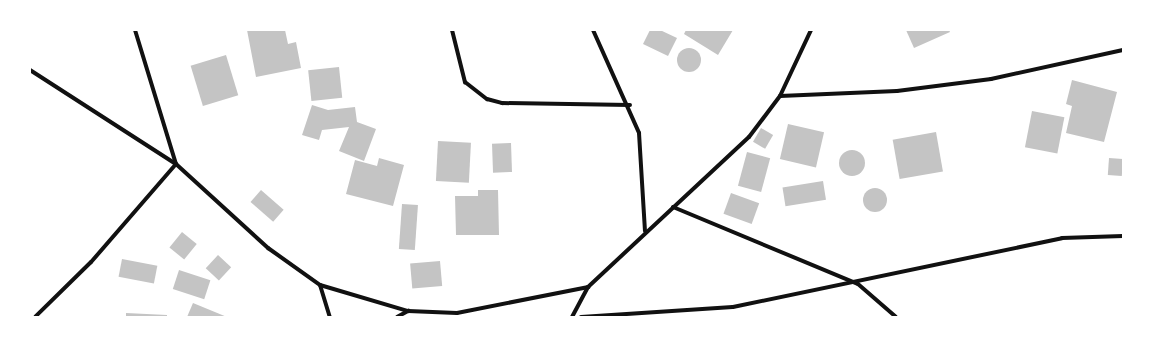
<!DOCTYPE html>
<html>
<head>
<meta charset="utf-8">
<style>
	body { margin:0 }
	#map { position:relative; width:1153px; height:347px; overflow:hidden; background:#fff; font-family:Raleway,sans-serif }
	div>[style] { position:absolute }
	.building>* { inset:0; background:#c4c4c4; transform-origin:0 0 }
	.round { border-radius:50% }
	.minor>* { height:4px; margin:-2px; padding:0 2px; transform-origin:2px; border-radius:2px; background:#111 }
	span { translate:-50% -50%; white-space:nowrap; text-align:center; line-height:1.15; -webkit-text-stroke:3px #fff; paint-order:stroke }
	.frame { position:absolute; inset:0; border:31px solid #fff; pointer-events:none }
</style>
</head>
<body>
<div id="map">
	<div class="building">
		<i style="clip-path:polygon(247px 30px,285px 30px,288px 44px,296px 42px,301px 68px,256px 77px)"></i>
		<i style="clip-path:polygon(650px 30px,660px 30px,677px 38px,668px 56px,643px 44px)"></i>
		<i style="clip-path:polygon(686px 30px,733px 30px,718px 55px,684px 34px)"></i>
		<i style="clip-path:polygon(906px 30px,949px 30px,950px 32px,914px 48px)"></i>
		<i class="round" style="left:677px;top:48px;width:24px;height:24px"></i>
		<i style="left:226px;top:55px;width:42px;height:37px;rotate:73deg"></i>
		<i style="left:339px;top:67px;width:31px;height:31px;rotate:84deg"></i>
		<i style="clip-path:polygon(1072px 80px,1117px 92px,1104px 142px,1066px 133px,1072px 106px,1066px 104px)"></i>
		<i style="clip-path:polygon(312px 105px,328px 110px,355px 107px,357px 122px,376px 129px,364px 161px,339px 151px,349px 127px,322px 130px,319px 140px,302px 135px)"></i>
		<i style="left:1032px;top:111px;width:33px;height:37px;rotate:11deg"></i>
		<i style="left:788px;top:124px;width:37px;height:36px;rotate:13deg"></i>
		<i style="left:761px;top:128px;width:14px;height:16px;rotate:30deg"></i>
		<i style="left:936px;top:132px;width:40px;height:44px;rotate:80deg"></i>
		<i style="left:438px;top:141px;width:33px;height:40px;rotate:3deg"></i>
		<i style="left:511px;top:143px;width:29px;height:19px;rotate:88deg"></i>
		<i class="round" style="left:839px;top:150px;width:26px;height:26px"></i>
		<i style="left:747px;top:152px;width:24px;height:35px;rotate:15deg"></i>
		<i style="clip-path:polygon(379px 158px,404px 165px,393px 206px,346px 194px,355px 160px,377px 166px)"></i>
		<i style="left:1109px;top:158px;width:14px;height:17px;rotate:4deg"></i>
		<i style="left:823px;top:181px;width:19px;height:41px;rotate:81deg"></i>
		<i class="round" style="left:863px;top:188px;width:24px;height:24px"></i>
		<i style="left:261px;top:190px;width:30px;height:16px;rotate:41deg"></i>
		<i style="clip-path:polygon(478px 190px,498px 190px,499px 235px,456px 235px,455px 196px,478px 196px)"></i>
		<i style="left:731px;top:193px;width:30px;height:22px;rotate:20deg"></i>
		<i style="left:402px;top:204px;width:16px;height:45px;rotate:4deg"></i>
		<i style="left:182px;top:232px;width:19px;height:20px;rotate:39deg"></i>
		<i style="left:218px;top:255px;width:18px;height:18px;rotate:43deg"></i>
		<i style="left:122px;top:259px;width:36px;height:18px;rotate:11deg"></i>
		<i style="left:440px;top:261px;width:25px;height:30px;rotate:85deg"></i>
		<i style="left:179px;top:270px;width:33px;height:20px;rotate:18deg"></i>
		<i style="clip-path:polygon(193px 303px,227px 317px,187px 317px)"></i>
		<i style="clip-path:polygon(126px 313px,167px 315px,167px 317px,126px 317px)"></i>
	</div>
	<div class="minor">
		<i style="left:135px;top:30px;width:140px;rotate:73deg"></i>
		<i style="left:176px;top:164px;width:125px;rotate:42.4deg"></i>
		<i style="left:268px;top:248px;width:64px;rotate:35.4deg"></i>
		<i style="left:320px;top:285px;width:92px;rotate:16.5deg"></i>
		<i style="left:408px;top:311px;width:49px;rotate:2.3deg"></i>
		<i style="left:457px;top:313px;width:134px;rotate:-11.2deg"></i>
		<i style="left:452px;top:30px;width:54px;rotate:76deg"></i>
		<i style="left:465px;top:82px;width:28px;rotate:38deg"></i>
		<i style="left:487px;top:99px;width:16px;rotate:15deg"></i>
		<i style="left:502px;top:103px;width:128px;rotate:0.9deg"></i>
		<i style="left:593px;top:30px;width:113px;rotate:65.9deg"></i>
		<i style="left:639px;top:133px;width:98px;rotate:86.5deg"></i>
		<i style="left:30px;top:70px;width:174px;rotate:32.8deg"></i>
		<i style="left:176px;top:164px;width:130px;rotate:130.9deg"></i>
		<i style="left:91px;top:262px;width:78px;rotate:135.5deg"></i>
		<i style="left:780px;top:96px;width:117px;rotate:-2.4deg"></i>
		<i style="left:897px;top:91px;width:95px;rotate:-7.3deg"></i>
		<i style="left:991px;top:79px;width:135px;rotate:-12.4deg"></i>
		<i style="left:673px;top:207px;width:200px;rotate:22.6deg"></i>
		<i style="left:858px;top:284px;width:50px;rotate:41deg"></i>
		<i style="left:320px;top:285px;width:34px;rotate:73deg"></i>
		<i style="left:397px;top:317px;width:13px;rotate:-29deg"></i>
		<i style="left:572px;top:317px;width:34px;rotate:-62deg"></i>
		<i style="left:588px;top:287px;width:220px;rotate:-43deg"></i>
		<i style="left:749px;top:137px;width:51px;rotate:-52.9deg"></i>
		<i style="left:780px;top:96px;width:73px;rotate:-64.8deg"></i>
		<i style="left:581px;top:317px;width:152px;rotate:-3.8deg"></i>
		<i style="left:733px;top:307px;width:336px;rotate:-11.8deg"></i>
		<i style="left:1062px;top:238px;width:61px;rotate:-1.9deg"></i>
	</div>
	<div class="frame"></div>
</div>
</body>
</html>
